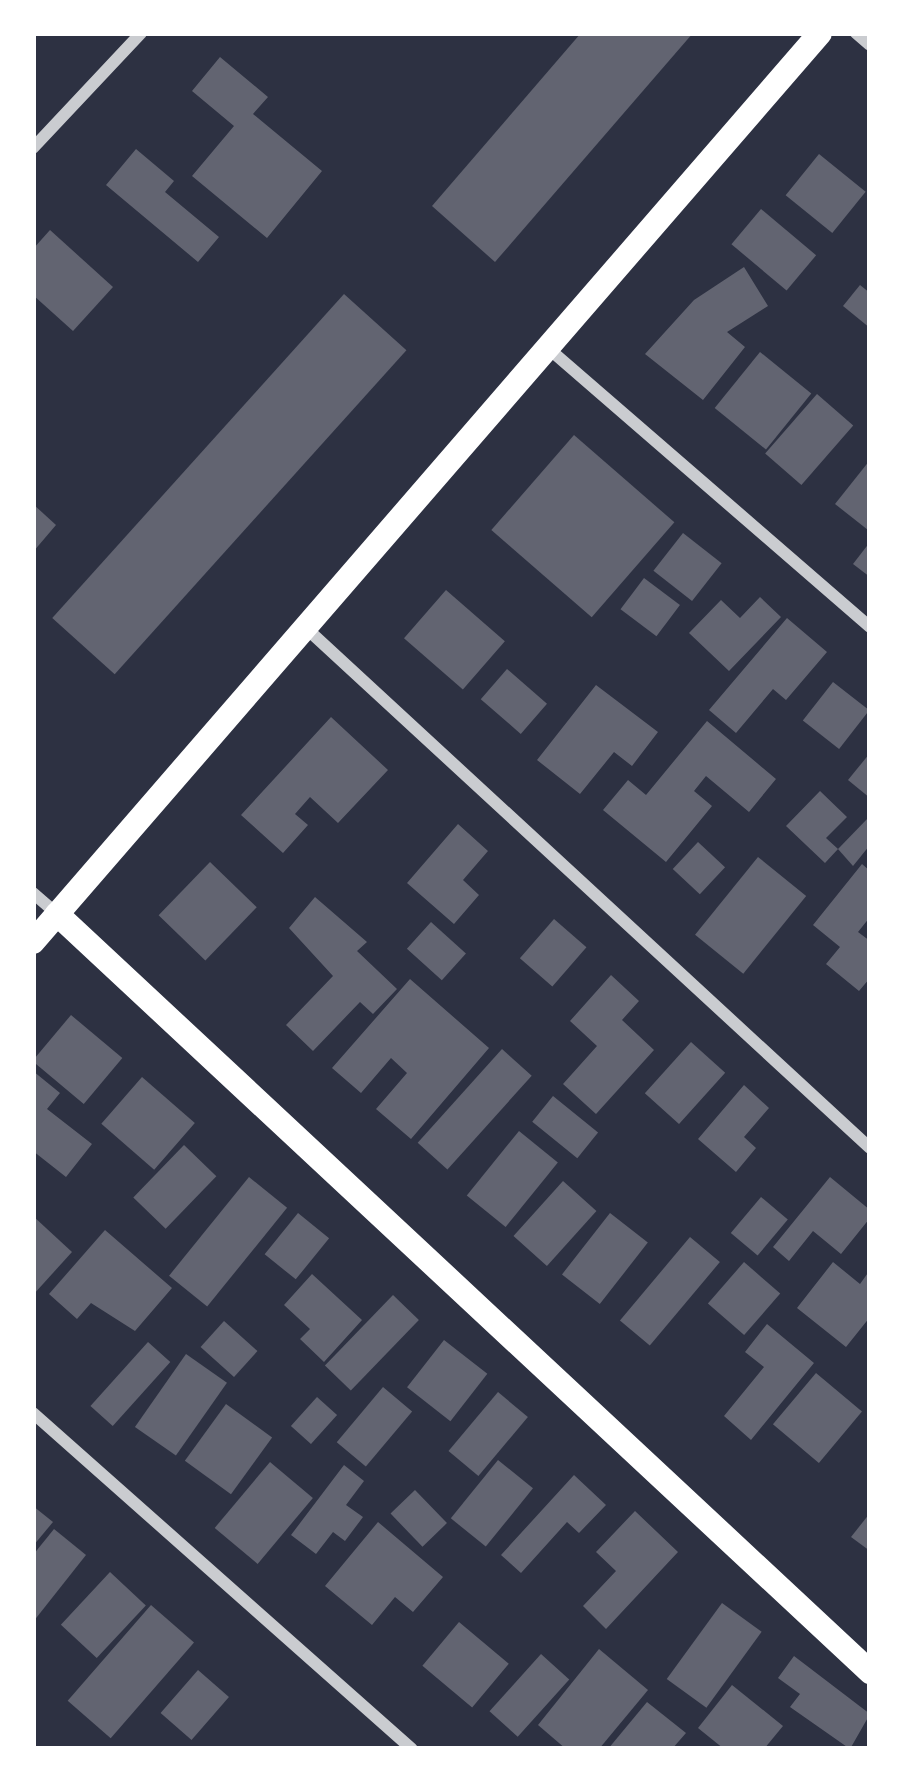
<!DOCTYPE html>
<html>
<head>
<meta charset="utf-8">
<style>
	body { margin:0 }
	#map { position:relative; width:903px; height:1782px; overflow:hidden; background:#2d3142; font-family:Arial,sans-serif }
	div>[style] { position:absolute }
	.building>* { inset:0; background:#626471; transform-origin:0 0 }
	.minor>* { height:12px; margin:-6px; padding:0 6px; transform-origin:6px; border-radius:6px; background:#caccd0 }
	.secondary>* { height:24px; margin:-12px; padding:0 12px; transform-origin:12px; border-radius:12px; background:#fff }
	span { translate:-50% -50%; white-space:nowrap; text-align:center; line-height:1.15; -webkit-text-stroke:9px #fff; paint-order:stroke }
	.frame { position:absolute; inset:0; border:36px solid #fff; pointer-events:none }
</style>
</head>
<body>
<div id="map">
	<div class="building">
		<i style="clip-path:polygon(581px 33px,693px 33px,495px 262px,432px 206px)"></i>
		<i style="clip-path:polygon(220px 57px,268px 97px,253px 114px,322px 171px,267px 238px,192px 176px,234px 126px,192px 91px)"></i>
		<i style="clip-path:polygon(136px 149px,174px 181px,165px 192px,219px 237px,198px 262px,106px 185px)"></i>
		<i style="left:819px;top:154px;width:60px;height:53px;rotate:39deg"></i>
		<i style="left:761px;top:209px;width:72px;height:46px;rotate:40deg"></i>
		<i style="clip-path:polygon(50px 230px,113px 287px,73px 331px,33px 295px,33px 249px)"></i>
		<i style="clip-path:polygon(744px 267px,768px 306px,727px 332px,745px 347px,703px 400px,645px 354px,694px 300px)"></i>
		<i style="clip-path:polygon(860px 285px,870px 293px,870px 328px,843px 306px)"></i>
		<i style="left:344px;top:294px;width:84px;height:436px;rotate:42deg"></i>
		<i style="left:760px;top:352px;width:66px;height:72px;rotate:39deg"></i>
		<i style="left:817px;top:394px;width:48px;height:79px;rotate:41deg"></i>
		<i style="left:574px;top:435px;width:133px;height:126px;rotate:41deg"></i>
		<i style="clip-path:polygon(870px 460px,870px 528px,868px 530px,835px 504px)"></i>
		<i style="clip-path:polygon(33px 504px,56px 525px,33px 552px)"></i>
		<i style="left:683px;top:533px;width:49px;height:48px;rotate:38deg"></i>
		<i style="clip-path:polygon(870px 542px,870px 577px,853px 564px)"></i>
		<i style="left:644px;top:578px;width:45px;height:39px;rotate:37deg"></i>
		<i style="left:446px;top:590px;width:78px;height:64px;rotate:41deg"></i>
		<i style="clip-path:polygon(760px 597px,781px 617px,729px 671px,689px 633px,721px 600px,740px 618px)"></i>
		<i style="clip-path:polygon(787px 618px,827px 652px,786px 700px,773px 689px,736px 733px,709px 710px)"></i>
		<i style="left:507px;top:669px;width:53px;height:40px;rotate:41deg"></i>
		<i style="left:833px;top:682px;width:46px;height:49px;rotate:38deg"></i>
		<i style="clip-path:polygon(596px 685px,658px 732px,632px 766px,614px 752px,580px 794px,537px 760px)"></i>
		<i style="clip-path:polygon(331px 717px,388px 770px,338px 823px,310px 797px,295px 814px,308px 825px,283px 853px,241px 815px)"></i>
		<i style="clip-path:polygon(707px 721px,776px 779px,749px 812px,706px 776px,694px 791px,712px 806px,666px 862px,603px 810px,628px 780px,646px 795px)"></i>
		<i style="clip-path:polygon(870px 753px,870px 798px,848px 780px)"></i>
		<i style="clip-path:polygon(820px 791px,847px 817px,826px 838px,838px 849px,825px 863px,786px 826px)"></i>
		<i style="clip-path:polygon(870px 816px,870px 845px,853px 866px,838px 849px)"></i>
		<i style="clip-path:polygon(458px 824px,488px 851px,463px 880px,479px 895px,454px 924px,407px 883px)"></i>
		<i style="left:698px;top:842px;width:37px;height:37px;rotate:43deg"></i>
		<i style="left:758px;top:857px;width:62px;height:100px;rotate:39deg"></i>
		<i style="left:210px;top:862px;width:65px;height:74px;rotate:44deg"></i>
		<i style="clip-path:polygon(862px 864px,870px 871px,870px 917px,858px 932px,870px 941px,870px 978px,859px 991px,826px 964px,840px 947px,813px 925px)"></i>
		<i style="clip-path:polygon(315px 897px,367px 942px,357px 951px,397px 989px,373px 1014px,360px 1002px,313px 1051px,286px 1025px,333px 976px,289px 928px)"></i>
		<i style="left:554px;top:919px;width:43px;height:52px;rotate:41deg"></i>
		<i style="left:431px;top:922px;width:47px;height:36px;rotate:42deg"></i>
		<i style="clip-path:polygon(611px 975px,639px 1001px,622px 1020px,654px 1050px,596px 1114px,563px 1084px,597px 1046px,570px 1021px)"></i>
		<i style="clip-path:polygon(410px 979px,489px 1048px,411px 1139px,376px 1109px,407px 1073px,391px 1058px,361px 1093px,332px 1068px)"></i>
		<i style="left:71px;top:1015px;width:67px;height:60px;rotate:40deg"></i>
		<i style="left:691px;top:1042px;width:46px;height:69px;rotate:42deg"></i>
		<i style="left:502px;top:1049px;width:40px;height:126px;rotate:42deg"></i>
		<i style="clip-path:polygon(33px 1071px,60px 1093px,47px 1109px,92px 1144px,66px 1177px,33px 1151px)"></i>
		<i style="left:142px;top:1077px;width:70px;height:62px;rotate:41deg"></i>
		<i style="clip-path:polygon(744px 1085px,769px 1108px,744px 1137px,756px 1148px,736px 1172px,698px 1139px)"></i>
		<i style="left:553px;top:1096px;width:58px;height:33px;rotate:39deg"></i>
		<i style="left:519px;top:1131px;width:50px;height:83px;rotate:39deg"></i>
		<i style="left:184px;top:1145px;width:45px;height:73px;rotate:44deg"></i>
		<i style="left:249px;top:1177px;width:49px;height:127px;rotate:39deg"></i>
		<i style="clip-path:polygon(830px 1177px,870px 1210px,870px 1218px,841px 1254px,813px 1231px,789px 1261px,773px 1247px)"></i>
		<i style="left:563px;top:1181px;width:45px;height:74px;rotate:42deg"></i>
		<i style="left:761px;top:1197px;width:35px;height:47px;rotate:40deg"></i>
		<i style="left:298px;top:1213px;width:40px;height:53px;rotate:39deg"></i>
		<i style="left:610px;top:1213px;width:48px;height:78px;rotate:38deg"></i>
		<i style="clip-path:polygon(33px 1216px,72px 1252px,33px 1295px)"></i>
		<i style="clip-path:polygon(105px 1230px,172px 1288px,135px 1331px,91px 1303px,77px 1319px,49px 1294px)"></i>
		<i style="left:690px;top:1237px;width:39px;height:109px;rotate:40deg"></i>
		<i style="left:744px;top:1262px;width:48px;height:55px;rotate:41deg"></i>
		<i style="clip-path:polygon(833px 1262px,860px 1284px,870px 1270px,870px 1317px,846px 1347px,797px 1308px)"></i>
		<i style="clip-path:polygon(312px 1274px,362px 1320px,324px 1362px,300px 1339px,310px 1329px,284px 1305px)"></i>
		<i style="left:393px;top:1295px;width:36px;height:98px;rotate:44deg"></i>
		<i style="left:224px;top:1321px;width:45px;height:35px;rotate:42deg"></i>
		<i style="clip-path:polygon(767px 1324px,814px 1363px,751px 1440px,724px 1416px,764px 1367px,745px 1352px)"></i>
		<i style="left:444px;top:1340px;width:55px;height:60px;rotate:38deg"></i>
		<i style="left:148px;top:1342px;width:30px;height:86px;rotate:42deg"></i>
		<i style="left:186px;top:1354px;width:50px;height:89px;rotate:35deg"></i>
		<i style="left:816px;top:1373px;width:60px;height:67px;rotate:40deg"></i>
		<i style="left:383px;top:1387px;width:38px;height:72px;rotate:40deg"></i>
		<i style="left:498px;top:1392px;width:39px;height:77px;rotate:40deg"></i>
		<i style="left:317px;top:1397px;width:27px;height:39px;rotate:42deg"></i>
		<i style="left:226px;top:1404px;width:57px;height:70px;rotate:36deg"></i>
		<i style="left:498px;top:1460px;width:45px;height:75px;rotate:39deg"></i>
		<i style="left:270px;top:1462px;width:56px;height:86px;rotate:40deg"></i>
		<i style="clip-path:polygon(344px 1465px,364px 1481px,346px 1505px,363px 1517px,345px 1541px,333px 1532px,316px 1554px,291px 1535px)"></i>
		<i style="clip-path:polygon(574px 1475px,606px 1505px,579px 1533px,567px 1522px,521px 1573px,501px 1555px)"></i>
		<i style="left:415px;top:1490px;width:46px;height:34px;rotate:46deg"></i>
		<i style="clip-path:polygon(33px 1506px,53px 1522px,33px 1546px)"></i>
		<i style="clip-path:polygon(635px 1511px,678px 1552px,606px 1629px,583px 1606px,616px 1571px,596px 1552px)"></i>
		<i style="clip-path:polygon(870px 1513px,870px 1551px,851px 1537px)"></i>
		<i style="clip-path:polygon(378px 1522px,443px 1577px,413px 1612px,395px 1597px,372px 1625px,325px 1586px)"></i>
		<i style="clip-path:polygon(54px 1529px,86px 1555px,33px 1622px,33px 1555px)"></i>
		<i style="left:110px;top:1572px;width:49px;height:72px;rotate:43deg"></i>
		<i style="left:722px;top:1603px;width:49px;height:94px;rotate:36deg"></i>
		<i style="left:151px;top:1605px;width:57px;height:127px;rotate:41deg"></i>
		<i style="left:459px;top:1622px;width:65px;height:57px;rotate:40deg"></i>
		<i style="clip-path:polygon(599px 1649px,648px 1690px,599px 1749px,566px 1749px,538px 1725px)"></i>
		<i style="left:541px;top:1654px;width:38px;height:77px;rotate:42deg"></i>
		<i style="clip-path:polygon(794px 1656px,870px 1714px,850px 1749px,790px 1707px,800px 1694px,778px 1678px)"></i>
		<i style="left:198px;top:1670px;width:41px;height:57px;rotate:41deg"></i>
		<i style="clip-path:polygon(732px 1685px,783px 1726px,764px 1749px,724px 1749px,698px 1728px)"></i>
		<i style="clip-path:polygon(647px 1702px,686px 1733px,672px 1749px,608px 1749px)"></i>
	</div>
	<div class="minor">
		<i style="left:856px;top:33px;width:18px;rotate:41deg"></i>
		<i style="left:33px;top:148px;width:158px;rotate:-46.8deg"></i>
		<i style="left:548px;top:348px;width:426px;rotate:40.9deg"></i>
		<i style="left:306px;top:628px;width:767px;rotate:42.68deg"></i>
		<i style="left:33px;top:893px;width:32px;rotate:41deg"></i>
		<i style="left:33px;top:1413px;width:506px;rotate:41.56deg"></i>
	</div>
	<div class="secondary">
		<i style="left:57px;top:914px;width:1112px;rotate:42.99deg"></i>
		<i style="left:33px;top:942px;width:1202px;rotate:-49.11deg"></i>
	</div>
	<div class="frame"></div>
</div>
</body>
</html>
